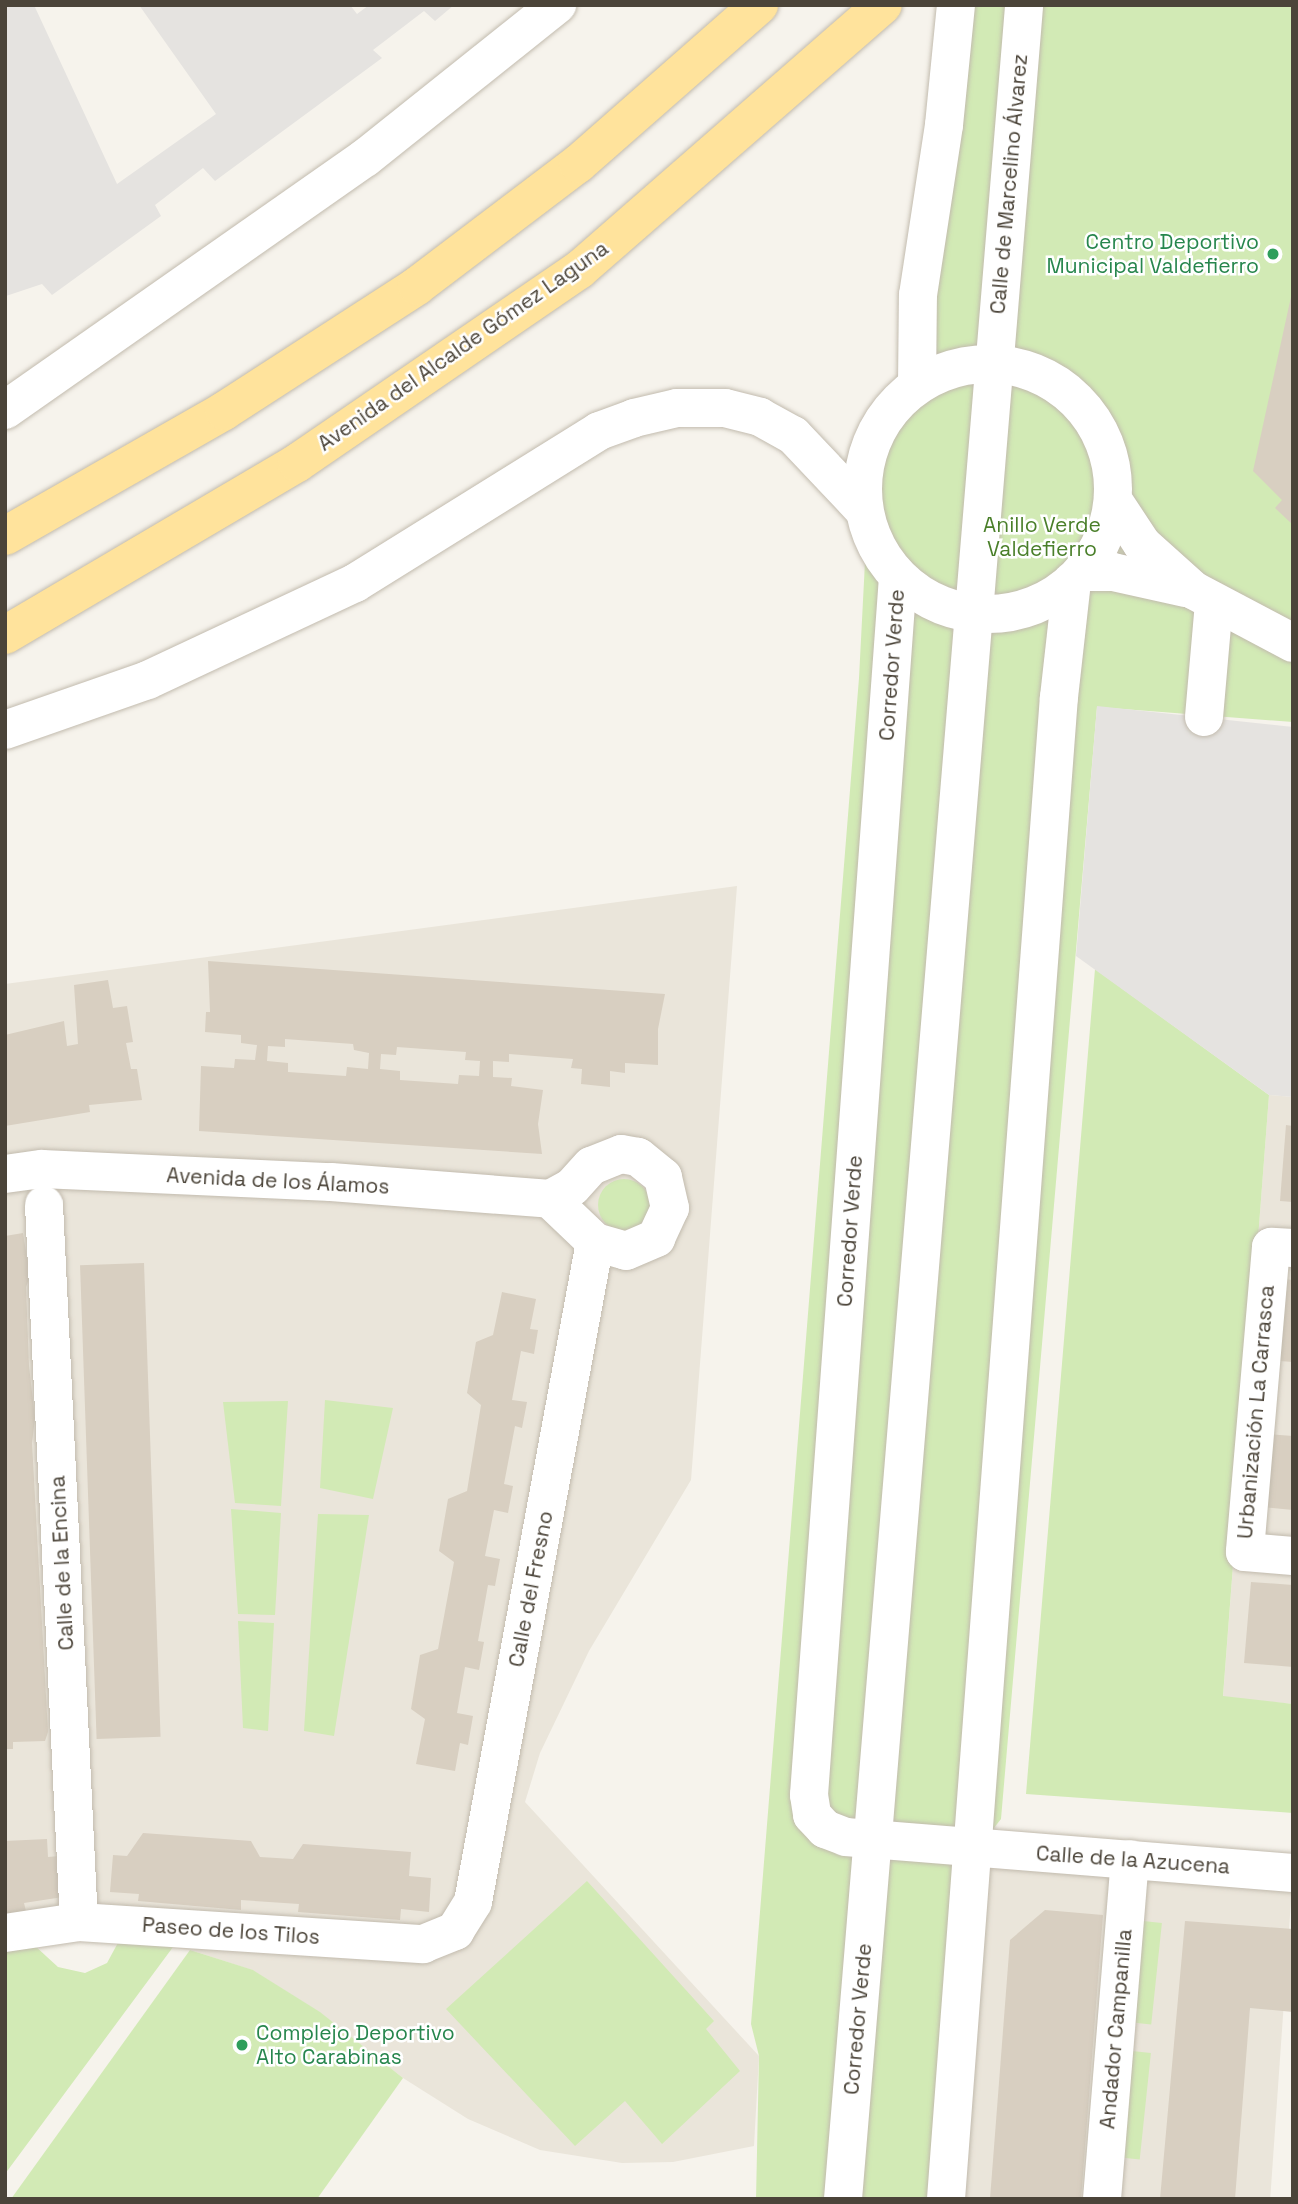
<!DOCTYPE html>
<html>
<head>
<meta charset="utf-8">
<style>
	body { margin:0 }
	#map { position:relative; width:1298px; height:2204px; overflow:hidden; background:#f6f3ec; font-family:"Space Grotesk",sans-serif }
	div>[style] { position:absolute }
	.residential>* { inset:0; background:#eae5da; transform-origin:0 0 }
	.green>* { inset:0; background:#d2eab5; transform-origin:0 0 }
	.round { border-radius:50% }
	.parking>* { inset:0; background:#e5e3e0 }
	.building>* { inset:0; background:#d8cfc1; transform-origin:0 0 }
	.roads { filter:drop-shadow(0 0 2px #c2bbae) drop-shadow(0 0 2px #c2bbae) }
	.minor>* { height:38px; margin:-19px; padding:0 19px; transform-origin:19px; border-radius:19px; background:#fff }
	.minor>.ring { margin:-19px; padding:0; box-sizing:content-box; background:none; border:38px solid #fff; border-radius:50% }
	.major>* { height:38px; margin:-19px; padding:0 19px; transform-origin:19px; border-radius:19px; background:#ffe39c }
	.dots>* { width:19px; height:19px; translate:-50% -50%; box-sizing:border-box; border:4px solid #fff; border-radius:50% }
	span { translate:-50% -50%; white-space:nowrap; text-align:center; line-height:1.15; -webkit-text-stroke:5px #fff; paint-order:stroke }
	.street-label { font-size:21px; color:#4b4439 }
	.leisure-label { font-size:21px; color:#27864d }
	.right { translate:-100% -50%; text-align:right }
	.left { translate:0 -50%; text-align:left }
	.park-label { font-size:21px; color:#4a7f2a }
	.frame { position:absolute; inset:0; border:7px solid #4b4439; pointer-events:none }
</style>
</head>
<body>
<div id="map">
	<div class="residential">
		<i style="clip-path:polygon(737px 886px,691px 1480px,589px 1651px,540px 1753px,525px 1802px,759px 2056px,754px 2146px,673px 2162px,622px 2163px,540px 2150px,468px 2119px,403px 2078px,319px 2012px,252px 1970px,190px 1950px,80px 1937px,5px 1949px,5px 984px)"></i>
		<i style="clip-path:polygon(1269px 1095px,1293px 1097px,1293px 1704px,1223px 1697px)"></i>
		<i style="left:974px;top:1847px;width:320px;height:353px;rotate:4deg"></i>
	</div>
	<div class="green">
		<i style="clip-path:polygon(938px 5px,1293px 5px,1293px 722px,1097px 707px,1001px 1819px,967px 1862px,939px 2199px,756px 2199px,759px 2056px,751px 2024px,859px 678px,867px 523px,862px 481px,877px 428px,917px 385px)"></i>
		<i style="clip-path:polygon(1095px 969px,1269px 1095px,1223px 1696px,1293px 1704px,1293px 1813px,1026px 1794px)"></i>
		<i class="round" style="left:598px;top:1179px;width:52px;height:52px"></i>
		<i style="clip-path:polygon(325px 1400px,393px 1408px,373px 1499px,320px 1488px)"></i>
		<i style="clip-path:polygon(288px 1401px,281px 1506px,235px 1503px,223px 1402px)"></i>
		<i style="clip-path:polygon(231px 1509px,281px 1513px,275px 1615px,238px 1614px)"></i>
		<i style="clip-path:polygon(318px 1514px,369px 1515px,334px 1736px,304px 1731px)"></i>
		<i style="clip-path:polygon(238px 1621px,274px 1623px,268px 1731px,243px 1728px)"></i>
		<i style="clip-path:polygon(587px 1881px,714px 2021px,706px 2029px,740px 2071px,662px 2144px,625px 2101px,575px 2146px,446px 2009px)"></i>
		<i style="left:1143px;top:1921px;width:19px;height:102px;rotate:6deg"></i>
		<i style="clip-path:polygon(120px 1939px,176px 1943px,5px 2174px,5px 1949px,34px 1945px,58px 1967px,85px 1973px,107px 1963px)"></i>
		<i style="clip-path:polygon(190px 1950px,253px 1970px,320px 2012px,403px 2078px,317px 2199px,11px 2199px)"></i>
		<i style="left:1132px;top:2051px;width:19px;height:107px;rotate:6deg"></i>
	</div>
	<div class="parking">
		<i style="clip-path:polygon(5px 5px,34px 5px,117px 184px,216px 114px,139px 5px,350px 5px,357px 14px,369px 5px,454px 5px,435px 21px,424px 11px,373px 50px,382px 58px,215px 181px,203px 168px,155px 205px,161px 216px,52px 295px,42px 284px,6px 296px)"></i>
		<i style="clip-path:polygon(1097px 706px,1293px 727px,1293px 1097px,1269px 1095px,1076px 956px)"></i>
	</div>
	<div class="building">
		<i style="clip-path:polygon(1292px 292px,1293px 292px,1293px 525px,1275px 508px,1282px 500px,1253px 471px)"></i>
		<i style="clip-path:polygon(evenodd,208px 961px,665px 994px,658px 1029px,658px 1065px,625px 1063px,625px 1073px,610px 1071px,610px 1087px,581px 1084px,582px 1069px,571px 1068px,573px 1059px,509px 1054px,509px 1062px,493px 1061px,493px 1077px,512px 1078px,511px 1086px,543px 1090px,538px 1124px,542px 1154px,199px 1131px,201px 1066px,234px 1068px,235px 1059px,255px 1060px,257px 1045px,241px 1043px,241px 1035px,205px 1032px,206px 1012px,210px 1012px,208px 961px,285px 1039px,353px 1044px,354px 1050px,369px 1053px,368px 1069px,347px 1067px,346px 1076px,288px 1072px,288px 1063px,267px 1061px,268px 1046px,285px 1047px,285px 1039px,208px 961px,397px 1047px,466px 1052px,465px 1060px,480px 1061px,479px 1076px,459px 1075px,458px 1084px,400px 1080px,400px 1071px,380px 1069px,381px 1054px,396px 1055px,397px 1047px)"></i>
		<i style="clip-path:polygon(108px 980px,113px 1008px,127px 1006px,133px 1042px,126px 1043px,131px 1069px,137px 1069px,142px 1100px,89px 1105px,90px 1112px,5px 1126px,5px 1035px,64px 1021px,67px 1046px,78px 1044px,74px 985px)"></i>
		<i style="clip-path:polygon(1286px 1125px,1293px 1126px,1293px 1202px,1280px 1201px)"></i>
		<i style="clip-path:polygon(23px 1233px,30px 1276px,26px 1287px,29px 1366px,35px 1418px,32px 1443px,48px 1732px,45px 1741px,13px 1742px,13px 1749px,5px 1749px,5px 1236px)"></i>
		<i style="left:144px;top:1263px;width:474px;height:64px;rotate:88deg"></i>
		<i style="clip-path:polygon(1274px 1278px,1293px 1280px,1293px 1362px,1267px 1360px)"></i>
		<i style="clip-path:polygon(502px 1292px,536px 1299px,530px 1329px,538px 1330px,534px 1354px,521px 1351px,512px 1400px,527px 1402px,522px 1428px,515px 1426px,504px 1484px,513px 1486px,508px 1513px,494px 1510px,485px 1556px,500px 1559px,495px 1586px,488px 1585px,478px 1641px,484px 1642px,479px 1670px,465px 1667px,457px 1713px,473px 1716px,468px 1745px,460px 1743px,455px 1771px,416px 1764px,425px 1719px,411px 1709px,420px 1655px,438px 1649px,454px 1562px,439px 1551px,448px 1499px,467px 1491px,481px 1405px,467px 1393px,476px 1342px,493px 1335px)"></i>
		<i style="clip-path:polygon(1268px 1434px,1293px 1436px,1293px 1510px,1262px 1507px)"></i>
		<i style="clip-path:polygon(1251px 1582px,1293px 1585px,1293px 1667px,1244px 1663px)"></i>
		<i style="clip-path:polygon(143px 1833px,251px 1841px,260px 1857px,293px 1859px,303px 1844px,411px 1852px,409px 1876px,431px 1878px,429px 1912px,401px 1909px,400px 1920px,298px 1912px,299px 1904px,241px 1900px,241px 1910px,138px 1901px,139px 1894px,110px 1892px,113px 1855px,127px 1856px)"></i>
		<i style="clip-path:polygon(47px 1839px,48px 1857px,59px 1856px,63px 1897px,24px 1903px,26px 1911px,5px 1915px,5px 1841px)"></i>
		<i style="clip-path:polygon(1045px 1910px,1103px 1915px,1081px 2199px,990px 2199px,1010px 1940px)"></i>
		<i style="clip-path:polygon(1185px 1921px,1293px 1929px,1293px 2012px,1250px 2008px,1235px 2199px,1160px 2199px)"></i>
	</div>
	<div class="roads">
		<div class="minor">
			<i class="ring" style="left:863px;top:364px;width:212px;height:212px"></i>
			<i style="left:917px;top:385px;width:90px;rotate:-89.4deg"></i>
			<i style="left:918px;top:295px;width:172px;rotate:-81.3deg"></i>
			<i style="left:944px;top:125px;width:121px;rotate:-84.3deg"></i>
			<i style="left:5px;top:410px;width:439px;rotate:-35deg"></i>
			<i style="left:365px;top:158px;width:246px;rotate:-38.6deg"></i>
			<i style="left:1113px;top:500px;width:53px;rotate:56.6deg"></i>
			<i style="left:1142px;top:544px;width:69px;rotate:42deg"></i>
			<i style="left:1193px;top:590px;width:113px;rotate:27.9deg"></i>
			<i style="left:1082px;top:572px;width:31px"></i>
			<i style="left:1113px;top:572px;width:75px;rotate:12.4deg"></i>
			<i style="left:898px;top:577px;width:1221px;rotate:94.18deg"></i>
			<i style="left:809px;top:1795px;width:20px;rotate:81deg"></i>
			<i style="left:812px;top:1815px;width:19px;rotate:47deg"></i>
			<i style="left:825px;top:1829px;width:22px;rotate:21deg"></i>
			<i style="left:846px;top:1837px;width:448px;rotate:4.6deg"></i>
			<i style="left:1204px;top:717px;width:115px;rotate:-85deg"></i>
			<i style="left:5px;top:730px;width:151px;rotate:-19.3deg"></i>
			<i style="left:148px;top:680px;width:229px;rotate:-25.1deg"></i>
			<i style="left:355px;top:583px;width:287px;rotate:-31.9deg"></i>
			<i style="left:599px;top:431px;width:37px;rotate:-20deg"></i>
			<i style="left:634px;top:418px;width:44px;rotate:-13.1deg"></i>
			<i style="left:677px;top:408px;width:48px"></i>
			<i style="left:725px;top:408px;width:36px;rotate:14deg"></i>
			<i style="left:760px;top:417px;width:38px;rotate:29deg"></i>
			<i style="left:793px;top:435px;width:102px;rotate:46.6deg"></i>
			<i style="left:5px;top:1174px;width:37px;rotate:-8deg"></i>
			<i style="left:42px;top:1169px;width:289px;rotate:2.6deg"></i>
			<i style="left:331px;top:1182px;width:220px;rotate:4.4deg"></i>
			<i style="left:550px;top:1199px;width:62px;rotate:43.7deg"></i>
			<i style="left:595px;top:1242px;width:32px;rotate:16deg"></i>
			<i style="left:626px;top:1251px;width:33px;rotate:-23deg"></i>
			<i style="left:656px;top:1238px;width:33px;rotate:-65deg"></i>
			<i style="left:670px;top:1208px;width:32px;rotate:-103deg"></i>
			<i style="left:663px;top:1177px;width:32px;rotate:-141deg"></i>
			<i style="left:638px;top:1157px;width:17px;rotate:-170deg"></i>
			<i style="left:621px;top:1154px;width:32px;rotate:158deg"></i>
			<i style="left:591px;top:1166px;width:28px;rotate:132deg"></i>
			<i style="left:572px;top:1187px;width:25px;rotate:151deg"></i>
			<i style="left:44px;top:1205px;width:718px;rotate:87.21deg"></i>
			<i style="left:1293px;top:1248px;width:22px;rotate:-177deg"></i>
			<i style="left:1271px;top:1247px;width:306px;rotate:94.9deg"></i>
			<i style="left:1245px;top:1552px;width:48px;rotate:4.8deg"></i>
			<i style="left:5px;top:1933px;width:75px;rotate:-8.5deg"></i>
			<i style="left:79px;top:1922px;width:345px;rotate:3.7deg"></i>
			<i style="left:423px;top:1944px;width:35px;rotate:-22deg"></i>
			<i style="left:455px;top:1931px;width:34px;rotate:-58deg"></i>
			<i style="left:473px;top:1902px;width:671px;rotate:-79.53deg"></i>
			<i style="left:843px;top:2199px;width:2201px;rotate:-85.28deg"></i>
			<i style="left:946px;top:2199px;width:1506px;rotate:-85.7deg"></i>
			<i style="left:1059px;top:697px;width:116px;rotate:-83.6deg"></i>
			<i style="left:1102px;top:2199px;width:341px;rotate:-85.3deg"></i>
		</div>
		<div class="major">
			<i style="left:5px;top:536px;width:252px;rotate:-29.7deg"></i>
			<i style="left:224px;top:411px;width:230px;rotate:-32.9deg"></i>
			<i style="left:417px;top:286px;width:202px;rotate:-37.2deg"></i>
			<i style="left:578px;top:164px;width:241px;rotate:-41.3deg"></i>
			<i style="left:5px;top:635px;width:339px;rotate:-30.5deg"></i>
			<i style="left:297px;top:463px;width:342px;rotate:-34.4deg"></i>
			<i style="left:579px;top:270px;width:403px;rotate:-41.1deg"></i>
		</div>
	</div>
	<div class="dots">
		<i style="left:1273px;top:254px;background:#2e9e5b"></i>
		<i style="left:242px;top:2045px;background:#2e9e5b"></i>
	</div>
	<div class="street-label">
		<span style="left:1009px;top:184px;rotate:-85deg">Calle de Marcelino Álvarez</span>
		<span style="left:463px;top:346px;rotate:-35deg">Avenida del Alcalde Gómez Laguna</span>
		<span style="left:892px;top:665px;rotate:-86deg">Corredor Verde</span>
		<span style="left:278px;top:1181px;rotate:3deg">Avenida de los Álamos</span>
		<span style="left:850px;top:1231px;rotate:-86deg">Corredor Verde</span>
		<span style="left:1256px;top:1412px;rotate:-85deg">Urbanización La Carrasca</span>
		<span style="left:62px;top:1563px;rotate:-93deg">Calle de la Encina</span>
		<span style="left:531px;top:1589px;rotate:-79deg">Calle del Fresno</span>
		<span style="left:1133px;top:1860px;rotate:4deg">Calle de la Azucena</span>
		<span style="left:231px;top:1931px;rotate:4deg">Paseo de los Tilos</span>
		<span style="left:858px;top:2019px;rotate:-85deg">Corredor Verde</span>
		<span style="left:1116px;top:2029px;rotate:-85deg">Andador Campanilla</span>
	</div>
	<div class="leisure-label">
		<span class="right" style="left:1259px;top:254px">Centro Deportivo<br>Municipal Valdefierro</span>
		<span class="left" style="left:256px;top:2045px">Complejo Deportivo<br>Alto Carabinas</span>
	</div>
	<div class="park-label">
		<span style="left:1042px;top:537px">Anillo Verde<br>Valdefierro</span>
	</div>
	<div class="frame"></div>
</div>
</body>
</html>
